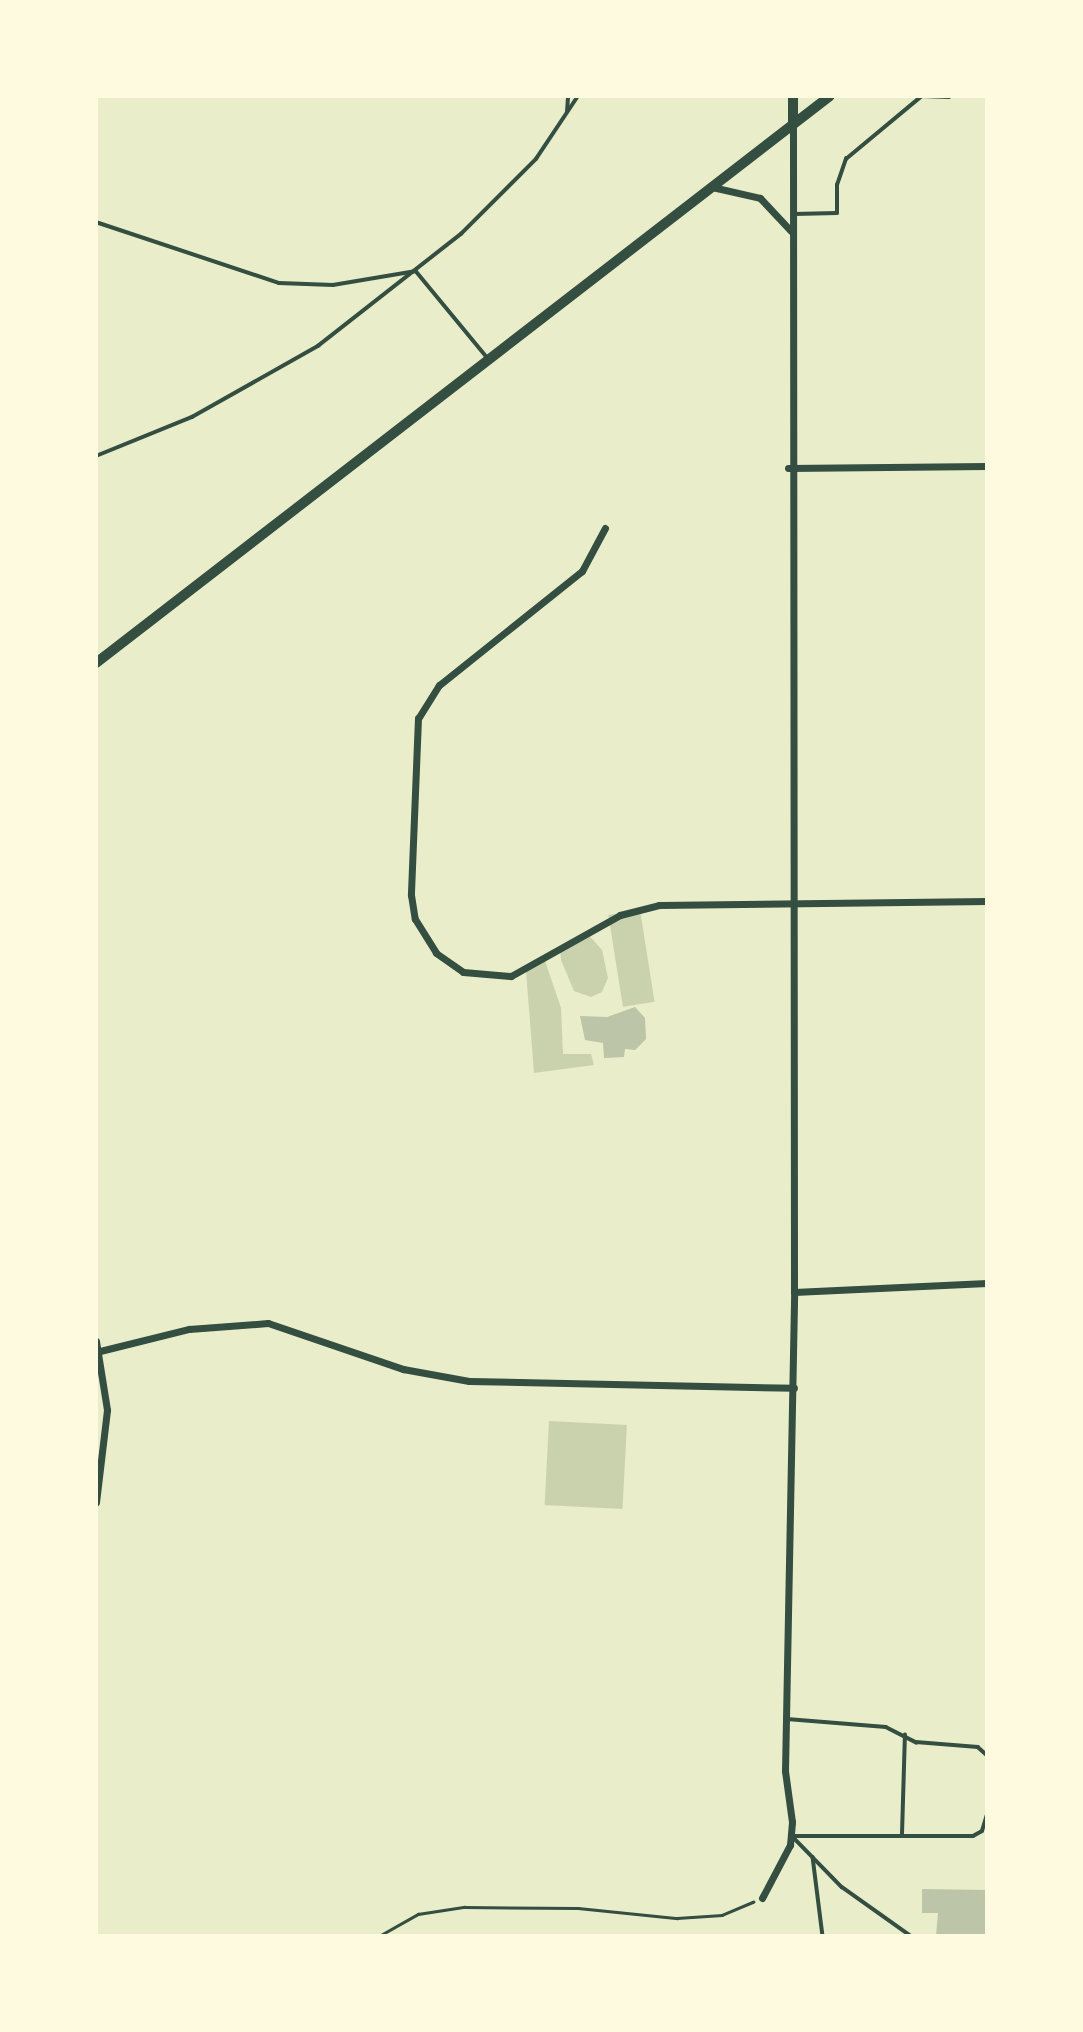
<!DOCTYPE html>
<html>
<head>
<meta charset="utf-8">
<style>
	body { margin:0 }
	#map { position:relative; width:1083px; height:2032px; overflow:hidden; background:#e9edc9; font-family:"Asap Condensed",sans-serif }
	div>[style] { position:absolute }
	.green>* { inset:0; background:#cad2ad; transform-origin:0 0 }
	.building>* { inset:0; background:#bcc5a7 }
	.path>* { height:2.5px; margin:-1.25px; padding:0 1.25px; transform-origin:1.25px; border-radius:1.25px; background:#344e41 }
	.service>* { height:3.5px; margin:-1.75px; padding:0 1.75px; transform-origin:1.75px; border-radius:1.75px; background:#344e41 }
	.minor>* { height:7px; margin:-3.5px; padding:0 3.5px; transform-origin:3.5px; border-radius:3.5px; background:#344e41 }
	.secondary>* { height:10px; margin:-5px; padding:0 5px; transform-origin:5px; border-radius:5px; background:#344e41 }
	.primary>* { height:10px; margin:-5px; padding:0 5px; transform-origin:5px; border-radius:5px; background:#344e41 }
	span { translate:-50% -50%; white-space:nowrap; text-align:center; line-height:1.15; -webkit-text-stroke:5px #fefae0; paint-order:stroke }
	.frame { position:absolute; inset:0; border:98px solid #fefae0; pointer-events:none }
</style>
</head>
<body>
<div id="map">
	<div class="green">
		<i style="left:640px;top:910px;width:93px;height:32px;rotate:81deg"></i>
		<i style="clip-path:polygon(586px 932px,602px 950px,608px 978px,602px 992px,591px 997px,574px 991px,561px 960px,560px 949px)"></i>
		<i style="clip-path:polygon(545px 961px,561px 1008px,563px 1054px,591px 1054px,594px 1065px,534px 1073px,526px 971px)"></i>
		<i style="left:549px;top:1421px;width:78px;height:84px;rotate:3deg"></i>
	</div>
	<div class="building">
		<i style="clip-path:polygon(635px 1007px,645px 1018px,646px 1039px,635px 1050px,625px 1049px,624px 1057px,604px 1058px,603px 1043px,585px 1040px,580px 1016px,607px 1017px)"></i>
		<i style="clip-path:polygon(922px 1889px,987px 1890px,987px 1936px,936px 1936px,938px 1913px,922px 1913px)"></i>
	</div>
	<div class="path">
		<i style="left:379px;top:1936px;width:45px;rotate:-29.4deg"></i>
		<i style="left:418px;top:1914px;width:47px;rotate:-8.7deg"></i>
		<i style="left:464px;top:1907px;width:114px;rotate:0.5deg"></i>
		<i style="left:578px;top:1908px;width:100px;rotate:5.8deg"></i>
		<i style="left:677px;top:1918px;width:45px;rotate:-3.8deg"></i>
		<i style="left:722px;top:1915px;width:34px;rotate:-23deg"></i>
	</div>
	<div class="service">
		<i style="left:567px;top:112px;width:16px;rotate:-86deg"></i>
		<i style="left:794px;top:214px;width:43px;rotate:-1.3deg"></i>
		<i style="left:837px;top:213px;width:28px;rotate:-90deg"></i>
		<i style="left:837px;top:185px;width:28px;rotate:-71deg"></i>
		<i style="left:846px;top:159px;width:99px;rotate:-39.7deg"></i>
		<i style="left:922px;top:96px;width:27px;rotate:2deg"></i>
		<i style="left:96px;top:222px;width:193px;rotate:18.4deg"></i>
		<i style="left:279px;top:283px;width:54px;rotate:2.1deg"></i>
		<i style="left:333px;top:285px;width:84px;rotate:-9.6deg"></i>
		<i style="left:416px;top:271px;width:112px;rotate:50.5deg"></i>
		<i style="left:96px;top:456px;width:104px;rotate:-22.1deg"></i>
		<i style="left:192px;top:417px;width:145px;rotate:-29.4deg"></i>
		<i style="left:318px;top:346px;width:182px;rotate:-38.1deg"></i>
		<i style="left:461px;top:234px;width:106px;rotate:-45deg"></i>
		<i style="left:536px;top:159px;width:76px;rotate:-56.3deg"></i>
		<i style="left:787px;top:1719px;width:99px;rotate:4.6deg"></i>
		<i style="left:886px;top:1727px;width:34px;rotate:27deg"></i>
		<i style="left:916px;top:1742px;width:62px;rotate:4.6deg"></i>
		<i style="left:978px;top:1747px;width:12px;rotate:42deg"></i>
		<i style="left:902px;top:1834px;width:99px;rotate:-88.3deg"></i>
		<i style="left:791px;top:1836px;width:182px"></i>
		<i style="left:973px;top:1836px;width:10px;rotate:-29deg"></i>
		<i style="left:982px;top:1831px;width:17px;rotate:-73deg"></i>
		<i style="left:793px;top:1837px;width:70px;rotate:45.6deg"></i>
		<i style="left:842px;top:1887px;width:85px;rotate:35.4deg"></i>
		<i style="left:813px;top:1857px;width:80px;rotate:82.8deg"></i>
	</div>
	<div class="minor">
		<i style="left:712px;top:187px;width:49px;rotate:12.9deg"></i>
		<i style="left:760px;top:198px;width:45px;rotate:46.8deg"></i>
		<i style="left:788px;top:468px;width:199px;rotate:-0.6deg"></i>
		<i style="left:605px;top:528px;width:49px;rotate:118.1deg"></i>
		<i style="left:582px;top:571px;width:183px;rotate:141.4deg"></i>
		<i style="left:439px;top:685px;width:39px;rotate:122deg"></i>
		<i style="left:418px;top:718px;width:177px;rotate:92.3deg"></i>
		<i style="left:411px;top:895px;width:24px;rotate:81deg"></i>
		<i style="left:415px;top:919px;width:40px;rotate:58deg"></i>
		<i style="left:436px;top:953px;width:33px;rotate:35deg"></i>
		<i style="left:463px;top:972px;width:48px;rotate:4.8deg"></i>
		<i style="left:511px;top:976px;width:125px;rotate:-29.2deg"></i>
		<i style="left:620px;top:915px;width:40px;rotate:-14.4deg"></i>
		<i style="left:659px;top:905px;width:328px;rotate:-0.7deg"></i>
		<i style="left:794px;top:1292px;width:193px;rotate:-2.7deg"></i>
		<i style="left:96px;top:1341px;width:70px;rotate:80.9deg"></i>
		<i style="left:107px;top:1410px;width:93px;rotate:96.8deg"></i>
		<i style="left:96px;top:1352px;width:96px;rotate:-13.9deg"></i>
		<i style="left:189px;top:1329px;width:79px;rotate:-4.3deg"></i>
		<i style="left:268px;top:1323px;width:143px;rotate:18.8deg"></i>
		<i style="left:403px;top:1369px;width:67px;rotate:10.3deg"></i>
		<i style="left:469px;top:1381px;width:325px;rotate:1.2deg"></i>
		<i style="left:762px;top:1898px;width:60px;rotate:-62.2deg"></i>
		<i style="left:790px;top:1845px;width:23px;rotate:-85deg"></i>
		<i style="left:792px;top:1822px;width:51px;rotate:-97.8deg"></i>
		<i style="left:785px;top:1771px;width:479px;rotate:-88.9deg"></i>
		<i style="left:794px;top:1292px;width:1167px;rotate:-90.05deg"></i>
	</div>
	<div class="secondary">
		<i style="left:793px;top:124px;width:28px;rotate:-90deg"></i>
	</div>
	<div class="primary">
		<i style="left:96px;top:663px;width:927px;rotate:-37.69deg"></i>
	</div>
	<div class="frame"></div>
</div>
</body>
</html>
